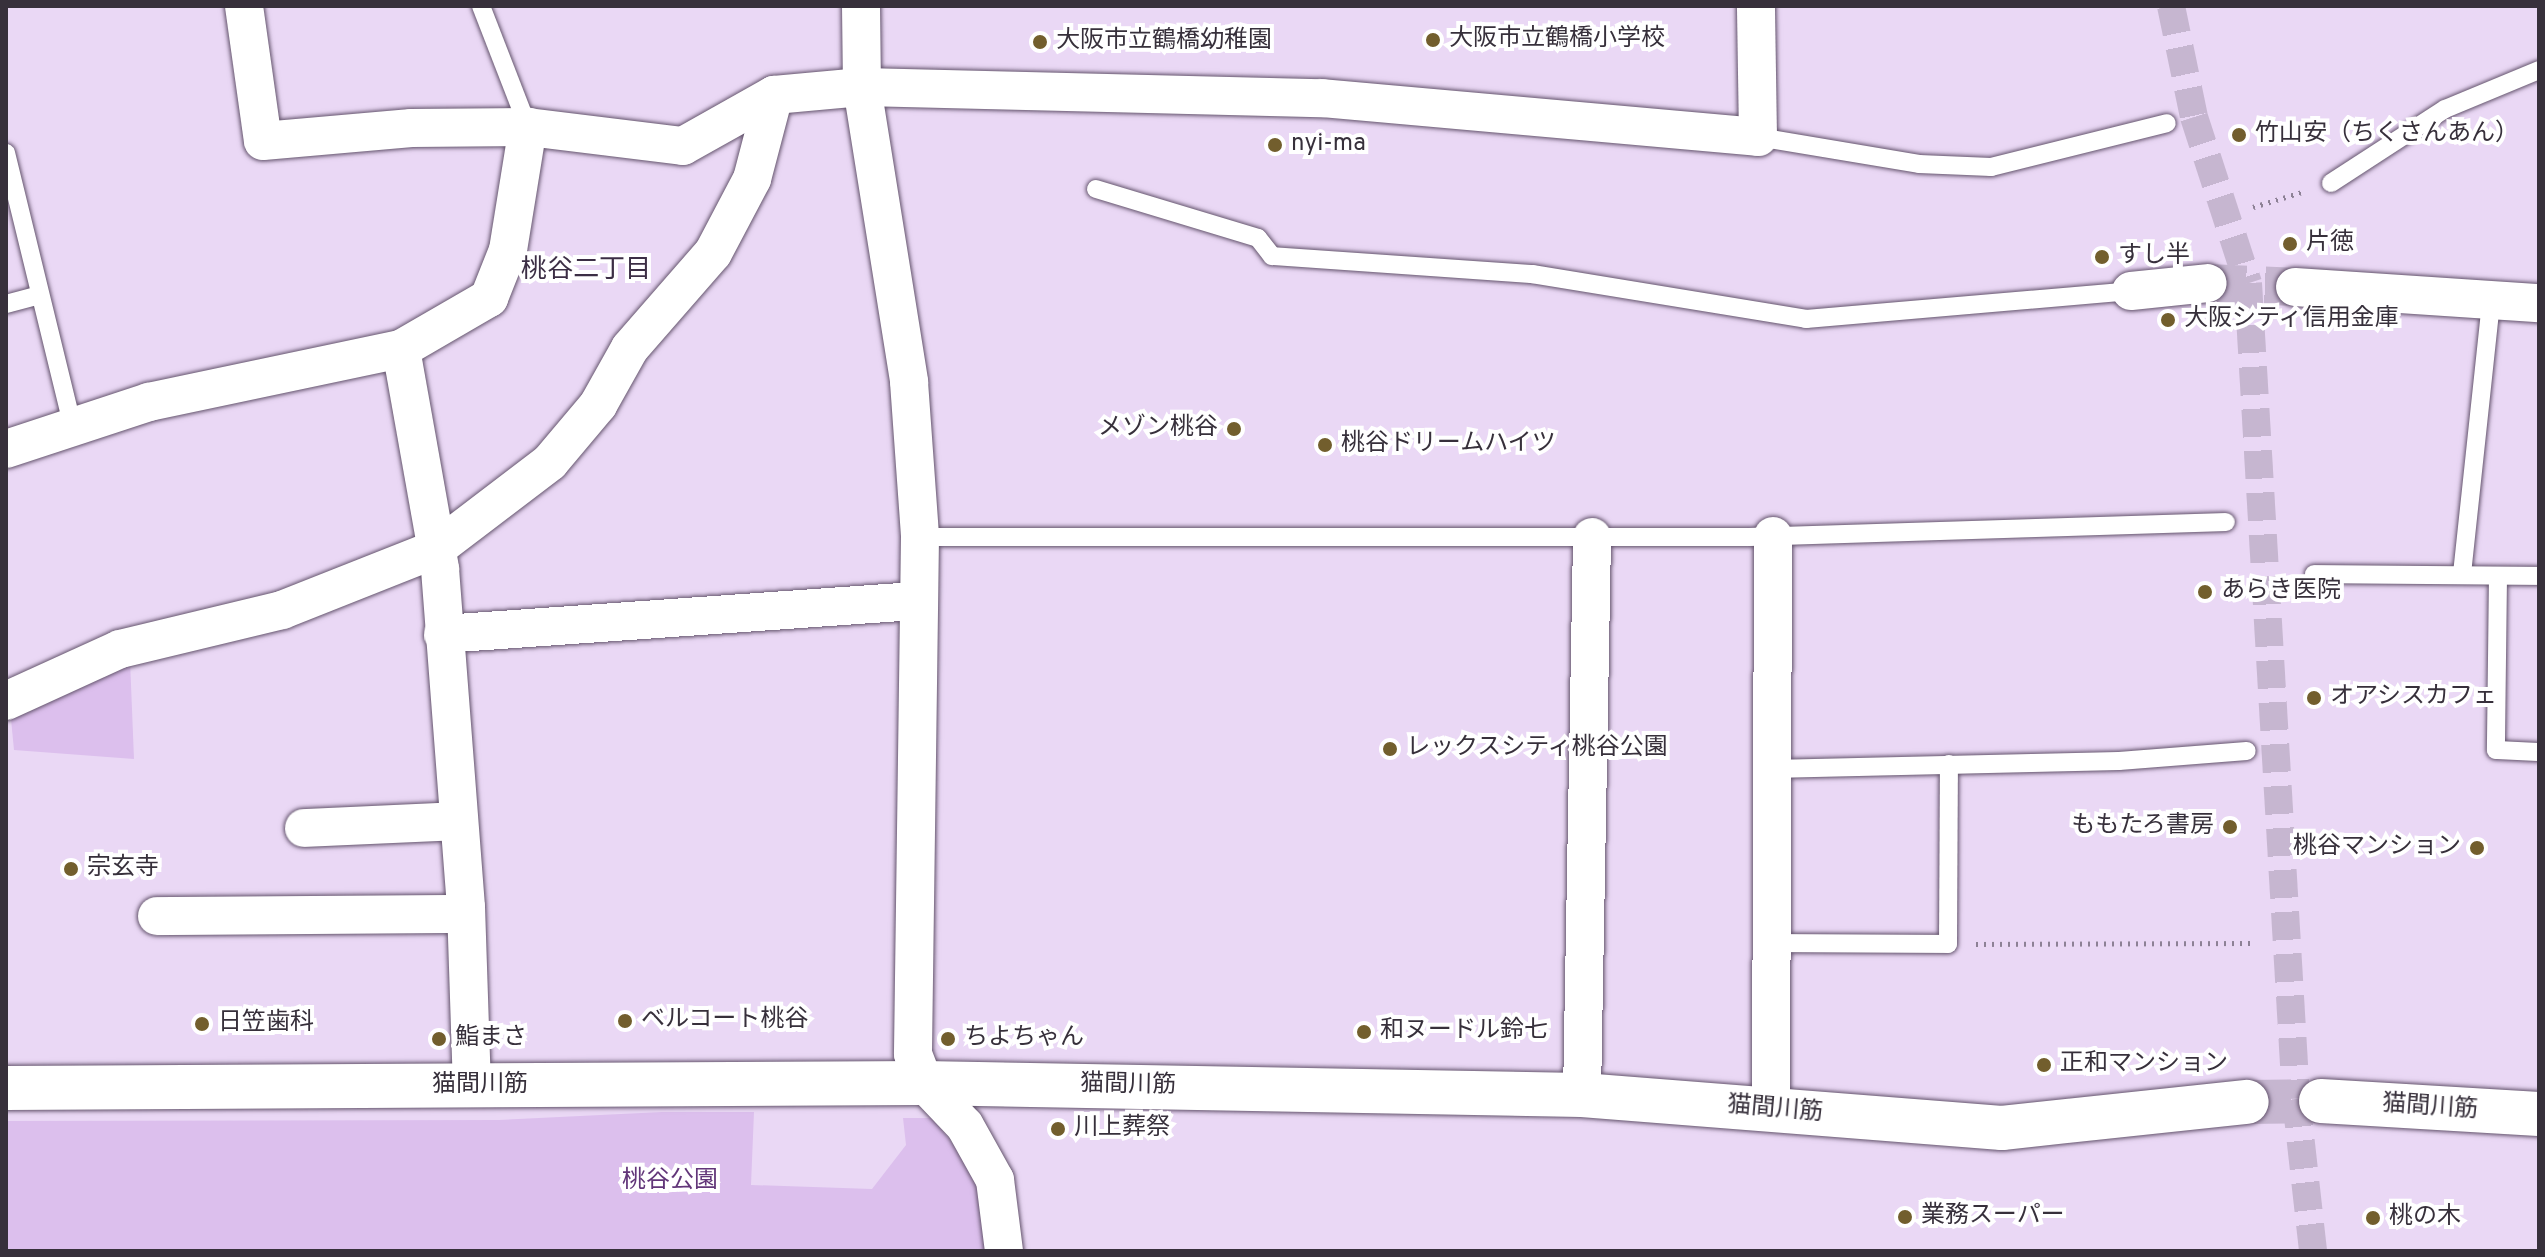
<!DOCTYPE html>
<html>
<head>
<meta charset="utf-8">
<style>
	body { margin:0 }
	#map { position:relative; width:2545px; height:1257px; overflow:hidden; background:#ead8f5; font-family:Overpass,"Noto Sans JP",sans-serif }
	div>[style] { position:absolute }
	.green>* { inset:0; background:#dcbfed }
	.pedestrian-tunnel>* { height:28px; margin-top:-14px; transform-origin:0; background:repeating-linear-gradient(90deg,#c6b6d0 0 28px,transparent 0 42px) }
	.minor-tunnel>* { height:38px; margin-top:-19px; transform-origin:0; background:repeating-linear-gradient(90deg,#c6b6d0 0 38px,transparent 0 57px) }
	.tertiary-tunnel>* { height:44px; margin-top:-22px; transform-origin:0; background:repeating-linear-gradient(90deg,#c6b6d0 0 44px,transparent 0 66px) }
	.path>* { height:5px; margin-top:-2.5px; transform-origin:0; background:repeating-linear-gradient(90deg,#8d8195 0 2px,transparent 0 8px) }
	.roads { filter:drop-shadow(0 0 2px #64546d) drop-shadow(0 0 2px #64546d) }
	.service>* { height:18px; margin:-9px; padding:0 9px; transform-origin:9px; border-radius:9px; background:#fff }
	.minor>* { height:38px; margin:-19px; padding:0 19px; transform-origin:19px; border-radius:19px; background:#fff }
	.tertiary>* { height:44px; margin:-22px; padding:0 22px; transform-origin:22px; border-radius:22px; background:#fff }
	.dots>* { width:22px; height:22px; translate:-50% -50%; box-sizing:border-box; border:4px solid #fff; border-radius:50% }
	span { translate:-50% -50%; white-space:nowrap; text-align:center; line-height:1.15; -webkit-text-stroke:8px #fff; paint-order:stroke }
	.poi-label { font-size:24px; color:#37303b }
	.left { translate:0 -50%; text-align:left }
	.right { translate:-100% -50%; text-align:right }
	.street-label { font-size:24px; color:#37303b }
	.park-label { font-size:24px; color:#623679 }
	.neighbourhood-label { font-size:26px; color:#3c2e45 }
	.frame { position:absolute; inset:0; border:8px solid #37303b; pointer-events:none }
</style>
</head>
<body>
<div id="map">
	<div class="green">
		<i style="clip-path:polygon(130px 660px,134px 759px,14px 750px,10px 709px)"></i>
		<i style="clip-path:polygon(662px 1112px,754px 1112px,751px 1185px,872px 1189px,906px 1145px,903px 1118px,932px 1118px,980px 1178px,993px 1251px,6px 1251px,6px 1121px,499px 1120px)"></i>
	</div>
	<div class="pedestrian-tunnel">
		<i style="left:2171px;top:6px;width:113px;rotate:78.3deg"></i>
		<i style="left:2194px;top:117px;width:175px;rotate:72deg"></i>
		<i style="left:2248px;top:283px;width:817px;rotate:86.63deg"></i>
		<i style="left:2296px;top:1099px;width:153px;rotate:83.6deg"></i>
	</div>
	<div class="minor-tunnel">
		<i style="left:2208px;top:283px;width:87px;rotate:2.6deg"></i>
	</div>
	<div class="tertiary-tunnel">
		<i style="left:2247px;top:1102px;width:74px;rotate:-0.8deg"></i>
	</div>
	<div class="path">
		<i style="left:2253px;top:207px;width:51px;rotate:-17deg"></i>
		<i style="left:1976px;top:944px;width:275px;rotate:-0.2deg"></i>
	</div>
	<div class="roads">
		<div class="service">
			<i style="left:481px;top:6px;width:130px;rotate:68.8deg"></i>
			<i style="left:1758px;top:137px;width:163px;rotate:9.5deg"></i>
			<i style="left:1919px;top:164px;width:72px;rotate:2.4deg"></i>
			<i style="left:1991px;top:167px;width:181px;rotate:-14deg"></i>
			<i style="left:6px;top:153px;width:282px;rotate:76.3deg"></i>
			<i style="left:2331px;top:183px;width:136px;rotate:-33deg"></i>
			<i style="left:2445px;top:109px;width:102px;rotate:-22.5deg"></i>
			<i style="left:1096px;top:189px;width:169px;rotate:16.8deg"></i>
			<i style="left:1258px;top:238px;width:23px;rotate:52deg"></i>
			<i style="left:1272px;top:256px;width:261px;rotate:4deg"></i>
			<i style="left:1532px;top:274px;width:278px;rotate:9.3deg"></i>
			<i style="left:1806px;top:319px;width:326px;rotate:-4.9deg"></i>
			<i style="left:6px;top:304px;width:35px;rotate:-15deg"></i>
			<i style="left:920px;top:537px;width:830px"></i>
			<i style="left:1750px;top:537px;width:476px;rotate:-1.8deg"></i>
			<i style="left:2314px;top:574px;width:225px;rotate:0.5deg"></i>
			<i style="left:2462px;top:574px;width:275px;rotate:-83.9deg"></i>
			<i style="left:2498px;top:576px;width:174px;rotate:90.7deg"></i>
			<i style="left:2496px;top:750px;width:43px;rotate:2.7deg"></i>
			<i style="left:1771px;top:769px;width:348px;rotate:-1.3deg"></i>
			<i style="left:2119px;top:761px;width:128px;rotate:-4.5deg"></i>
			<i style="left:1774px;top:943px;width:174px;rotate:0.3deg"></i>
			<i style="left:1948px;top:944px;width:180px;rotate:-89.7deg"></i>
		</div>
		<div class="minor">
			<i style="left:244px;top:6px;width:136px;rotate:82deg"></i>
			<i style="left:263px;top:141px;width:149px;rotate:-5deg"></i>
			<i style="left:411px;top:128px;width:117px;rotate:-0.5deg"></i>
			<i style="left:528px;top:127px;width:156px;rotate:7deg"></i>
			<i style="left:683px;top:146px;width:104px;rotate:-29.3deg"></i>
			<i style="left:774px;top:95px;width:88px;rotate:-5.2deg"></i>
			<i style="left:862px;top:87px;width:460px;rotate:1.4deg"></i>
			<i style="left:1322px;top:98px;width:438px;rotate:5.1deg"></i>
			<i style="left:1758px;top:137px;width:131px;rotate:-90.9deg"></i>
			<i style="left:861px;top:6px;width:81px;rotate:89.3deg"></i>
			<i style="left:862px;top:87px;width:299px;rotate:80.9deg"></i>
			<i style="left:909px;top:382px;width:155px;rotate:85.9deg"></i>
			<i style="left:920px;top:537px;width:517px;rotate:90.78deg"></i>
			<i style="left:913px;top:1054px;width:31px;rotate:69deg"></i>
			<i style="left:924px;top:1083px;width:59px;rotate:46.4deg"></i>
			<i style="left:965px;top:1126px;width:62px;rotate:60.9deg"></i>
			<i style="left:995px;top:1180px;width:72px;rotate:82.8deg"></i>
			<i style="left:2295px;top:287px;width:245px;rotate:3.8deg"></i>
			<i style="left:2131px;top:291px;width:77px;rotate:-5.9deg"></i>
			<i style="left:401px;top:349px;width:223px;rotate:79.9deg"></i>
			<i style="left:440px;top:569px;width:339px;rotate:85.6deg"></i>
			<i style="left:466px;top:907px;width:179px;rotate:88.1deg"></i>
			<i style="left:6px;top:449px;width:151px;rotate:-18.2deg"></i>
			<i style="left:149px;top:402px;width:258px;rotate:-11.9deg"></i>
			<i style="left:401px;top:349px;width:102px;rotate:-30.1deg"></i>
			<i style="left:489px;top:298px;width:52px;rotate:-68.4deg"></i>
			<i style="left:508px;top:250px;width:125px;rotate:-80.8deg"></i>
			<i style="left:443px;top:634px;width:476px;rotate:-4deg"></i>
			<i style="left:6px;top:701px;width:125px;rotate:-24.5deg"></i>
			<i style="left:120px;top:649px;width:167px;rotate:-13.5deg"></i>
			<i style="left:282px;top:610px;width:166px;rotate:-21.6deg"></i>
			<i style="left:436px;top:549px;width:143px;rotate:-37.3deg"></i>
			<i style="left:550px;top:462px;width:75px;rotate:-49.9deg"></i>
			<i style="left:598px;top:405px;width:65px;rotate:-60.7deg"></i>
			<i style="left:630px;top:348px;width:126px;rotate:-48.9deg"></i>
			<i style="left:713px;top:253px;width:84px;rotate:-62.2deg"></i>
			<i style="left:752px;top:179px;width:87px;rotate:-75.3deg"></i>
			<i style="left:304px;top:828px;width:154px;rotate:-2.6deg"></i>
			<i style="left:157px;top:916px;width:308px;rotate:-0.4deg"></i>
			<i style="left:1582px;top:1095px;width:558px;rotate:-88.97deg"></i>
			<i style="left:1771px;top:1110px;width:574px;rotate:-89.8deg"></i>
		</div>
		<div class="tertiary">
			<i style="left:6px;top:1088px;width:918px;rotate:-0.31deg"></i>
			<i style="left:924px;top:1083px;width:658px;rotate:1.04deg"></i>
			<i style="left:1582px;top:1095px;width:421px;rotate:4.5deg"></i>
			<i style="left:2002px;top:1128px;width:246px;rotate:-6.1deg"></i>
			<i style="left:2321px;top:1101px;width:218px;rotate:3.4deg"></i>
		</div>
	</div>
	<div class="dots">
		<i style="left:1433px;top:40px;background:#725e2d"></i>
		<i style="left:1040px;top:42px;background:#725e2d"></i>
		<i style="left:2239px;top:135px;background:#725e2d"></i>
		<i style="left:1275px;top:145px;background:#725e2d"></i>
		<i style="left:2290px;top:244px;background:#725e2d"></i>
		<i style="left:2102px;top:257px;background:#725e2d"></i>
		<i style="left:2168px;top:320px;background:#725e2d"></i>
		<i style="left:1234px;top:429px;background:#725e2d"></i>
		<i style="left:1325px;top:445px;background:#725e2d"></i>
		<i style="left:2205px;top:592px;background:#725e2d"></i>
		<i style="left:2314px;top:698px;background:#725e2d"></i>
		<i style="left:1390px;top:749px;background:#725e2d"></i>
		<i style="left:2230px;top:827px;background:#725e2d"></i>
		<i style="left:2477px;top:848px;background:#725e2d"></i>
		<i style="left:71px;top:869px;background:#725e2d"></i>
		<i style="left:625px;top:1021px;background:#725e2d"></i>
		<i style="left:202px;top:1024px;background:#725e2d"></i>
		<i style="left:1364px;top:1032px;background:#725e2d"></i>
		<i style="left:439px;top:1039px;background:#725e2d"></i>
		<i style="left:948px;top:1039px;background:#725e2d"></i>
		<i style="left:2044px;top:1065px;background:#725e2d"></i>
		<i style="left:1058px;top:1129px;background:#725e2d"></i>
		<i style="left:1905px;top:1217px;background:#725e2d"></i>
		<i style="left:2373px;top:1218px;background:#725e2d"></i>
	</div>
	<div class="poi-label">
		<span class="left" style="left:1449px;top:40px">大阪市立鶴橋小学校</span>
		<span class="left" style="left:1056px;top:42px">大阪市立鶴橋幼稚園</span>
		<span class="left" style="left:2255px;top:135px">竹山安（ちくさんあん）</span>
		<span class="left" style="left:1291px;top:145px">nyi-ma</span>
		<span class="left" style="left:2306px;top:244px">片徳</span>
		<span class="left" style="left:2118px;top:257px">すし半</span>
		<span class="left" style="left:2184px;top:320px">大阪シティ信用金庫</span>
		<span class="right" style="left:1218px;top:429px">メゾン桃谷</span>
		<span class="left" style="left:1341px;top:445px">桃谷ドリームハイツ</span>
		<span class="left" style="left:2221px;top:592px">あらき医院</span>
		<span class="left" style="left:2330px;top:698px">オアシスカフェ</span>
		<span class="left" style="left:1406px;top:749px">レックスシティ桃谷公園</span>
		<span class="right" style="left:2214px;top:827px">ももたろ書房</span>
		<span class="right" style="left:2461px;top:848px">桃谷マンション</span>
		<span class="left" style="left:87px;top:869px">宗玄寺</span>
		<span class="left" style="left:641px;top:1021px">ベルコート桃谷</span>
		<span class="left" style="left:218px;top:1024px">日笠歯科</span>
		<span class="left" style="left:1380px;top:1032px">和ヌードル鈴七</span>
		<span class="left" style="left:455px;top:1039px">鮨まさ</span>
		<span class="left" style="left:964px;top:1039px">ちよちゃん</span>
		<span class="left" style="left:2060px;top:1065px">正和マンション</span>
		<span class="left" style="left:1074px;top:1129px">川上葬祭</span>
		<span class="left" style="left:1921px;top:1217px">業務スーパー</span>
		<span class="left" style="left:2389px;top:1218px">桃の木</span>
	</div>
	<div class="street-label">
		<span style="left:480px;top:1086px">猫間川筋</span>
		<span style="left:1128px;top:1086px;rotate:1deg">猫間川筋</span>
		<span style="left:2430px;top:1108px;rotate:4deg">猫間川筋</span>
		<span style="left:1775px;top:1110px;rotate:5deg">猫間川筋</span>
	</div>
	<div class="park-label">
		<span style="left:670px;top:1182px">桃谷公園</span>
	</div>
	<div class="neighbourhood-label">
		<span style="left:586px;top:271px">桃谷二丁目</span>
	</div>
	<div class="frame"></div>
</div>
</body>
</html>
